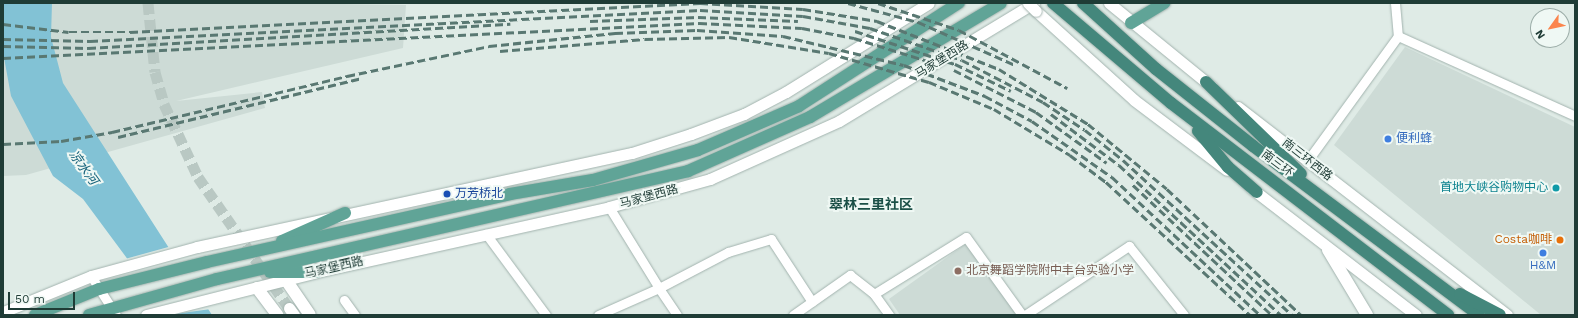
<!DOCTYPE html>
<html>
<head>
<meta charset="utf-8">
<style>
	body { margin:0 }
	#map { position:relative; width:1578px; height:318px; overflow:hidden; background:#dfebe6; font-family:"Work Sans","Noto Sans SC",sans-serif }
	div>[style] { position:absolute }
	.built>* { inset:0; background:#cddbd6 }
	.water>* { inset:0; background:#82c2d5 }
	.pier>* { inset:0; background:#dfebe6 }
	.tertiary-tunnel>* { height:11px; margin-top:-5.5px; transform-origin:0; background:repeating-linear-gradient(90deg,#b9c8c3 0 11px,transparent 0 16.5px) }
	.roads { filter:drop-shadow(0 0 1px #a2b3ae) drop-shadow(0 0 1px #a2b3ae) }
	.minor>* { height:9px; margin:-4.5px; padding:0 4.5px; transform-origin:4.5px; border-radius:4.5px; background:#fff }
	.tertiary>* { height:11px; margin:-5.5px; padding:0 5.5px; transform-origin:5.5px; border-radius:5.5px; background:#fff }
	.secondary>* { height:12px; margin:-6px; padding:0 6px; transform-origin:6px; border-radius:6px; background:#fff }
	.primary>* { height:12px; margin:-6px; padding:0 6px; transform-origin:6px; border-radius:6px; background:#60a497 }
	.trunk>* { height:12px; margin:-6px; padding:0 6px; transform-origin:6px; border-radius:6px; background:#44877c }
	.rail>* { height:2.5px; margin-top:-1.25px; transform-origin:0; background:repeating-linear-gradient(90deg,#597872 0 8px,transparent 0 12px) }
	.bridges { filter:drop-shadow(0 0 1px #a2b3ae) drop-shadow(0 0 1px #a2b3ae) }
	.tertiary-bridge>* { height:11px; margin:-5.5px; padding:0 5.5px; transform-origin:5.5px; border-radius:5.5px; background:#fff }
	.dots>* { width:11px; height:11px; translate:-50% -50%; box-sizing:border-box; border:2px solid #eff8f4; border-radius:50% }
	span { translate:-50% -50%; white-space:nowrap; text-align:center; line-height:1.15; -webkit-text-stroke:4px #eff8f4; paint-order:stroke }
	.street-label { font-size:12px; color:#1f3c36 }
	.shop-label { font-size:12px; color:#366cbe }
	.left { translate:0 -50%; text-align:left }
	.culture-label { font-size:12px; color:#0d838f }
	.right { translate:-100% -50%; text-align:right }
	.transit-label { font-size:12px; color:#164399 }
	.food-label { font-size:12px; color:#c56008 }
	.education-label { font-size:12px; color:#785e54 }
	.water-label { font-size:13px; color:#16637b; font-style:italic }
	.quarter-label { font-size:14px; color:#1a4f46; font-weight:700 }
	.frame { position:absolute; inset:0; border:4px solid #1f3c36; pointer-events:none }
	.north { position:absolute; left:1530px; top:8px; width:40px; height:40px; box-sizing:border-box; background:#eff8f4; border:1px solid #9cada8; border-radius:50%; rotate:237deg; font-size:11px; font-weight:700; line-height:16px; text-align:center; color:#1f3c36 }
	.north::after { content:''; display:block; margin:auto; width:14px; height:18px; background:#fb854d; clip-path:polygon(50% 0,100% 100%,50% 72%,0 100%) }
	.scale { position:absolute; left:8px; top:292px; width:67px; height:18px; box-sizing:border-box; border:2px solid #1f3c36; border-top:0; padding-left:5px; font-size:12px; line-height:14px; white-space:nowrap; color:#1f3c36; -webkit-text-stroke:3px #eff8f4; paint-order:stroke }
</style>
</head>
<body>
<div id="map">
	<div class="built">
		<i style="clip-path:polygon(3px 3px,280px 3px,406px 5px,403px 48px,176px 101px,262px 92px,265px 108px,26px 175px,3px 176px)"></i>
		<i style="clip-path:polygon(1405px 47px,1575px 127px,1575px 315px,1541px 315px,1334px 145px)"></i>
		<i style="clip-path:polygon(967px 243px,1019px 315px,900px 315px,889px 299px)"></i>
	</div>
	<div class="water">
		<i style="clip-path:polygon(3px 3px,52px 3px,51px 37px,63px 83px,212px 315px,169px 315px,83px 199px,53px 176px,11px 96px,3px 52px)"></i>
	</div>
	<div class="pier">
		<i style="clip-path:polygon(172px 246px,211px 309px,167px 315px,125px 259px)"></i>
	</div>
	<div class="tertiary-tunnel">
		<i style="left:148px;top:3px;width:69px;rotate:84.2deg"></i>
		<i style="left:155px;top:72px;width:33px;rotate:74deg"></i>
		<i style="left:164px;top:104px;width:81px;rotate:65deg"></i>
		<i style="left:198px;top:177px;width:160px;rotate:55.2deg"></i>
	</div>
	<div class="roads">
		<div class="minor">
			<i style="left:1395px;top:3px;width:33px;rotate:85deg"></i>
			<i style="left:1308px;top:160px;width:153px;rotate:-54deg"></i>
			<i style="left:1398px;top:36px;width:194px;rotate:24.3deg"></i>
			<i style="left:486px;top:234px;width:101px;rotate:53.5deg"></i>
			<i style="left:91px;top:276px;width:46px;rotate:57.3deg"></i>
			<i style="left:874px;top:294px;width:108px;rotate:-31.8deg"></i>
			<i style="left:966px;top:237px;width:96px;rotate:54.3deg"></i>
			<i style="left:344px;top:300px;width:19px;rotate:54deg"></i>
			<i style="left:598px;top:315px;width:67px;rotate:-23.9deg"></i>
			<i style="left:659px;top:288px;width:95px;rotate:-121.7deg"></i>
			<i style="left:677px;top:315px;width:32px;rotate:-124deg"></i>
			<i style="left:659px;top:288px;width:78px;rotate:-27.6deg"></i>
			<i style="left:728px;top:252px;width:45px;rotate:-16.8deg"></i>
			<i style="left:771px;top:239px;width:75px;rotate:56.9deg"></i>
			<i style="left:793px;top:315px;width:70px;rotate:-35.1deg"></i>
			<i style="left:850px;top:275px;width:31px;rotate:38deg"></i>
			<i style="left:874px;top:294px;width:26px;rotate:54deg"></i>
			<i style="left:1025px;top:315px;width:125px;rotate:-33.6deg"></i>
			<i style="left:1129px;top:246px;width:88px;rotate:51.4deg"></i>
		</div>
		<div class="tertiary">
			<i style="left:1109px;top:3px;width:133px;rotate:39.2deg"></i>
			<i style="left:1036px;top:11px;width:132px;rotate:42.2deg"></i>
			<i style="left:1134px;top:100px;width:116px;rotate:37deg"></i>
			<i style="left:1238px;top:107px;width:340px;rotate:37.7deg"></i>
			<i style="left:1251px;top:188px;width:208px;rotate:37.6deg"></i>
			<i style="left:289px;top:308px;width:9px;rotate:54deg"></i>
			<i style="left:3px;top:312px;width:95px;rotate:-22.2deg"></i>
			<i style="left:91px;top:276px;width:110px;rotate:-15.3deg"></i>
			<i style="left:197px;top:247px;width:445px;rotate:-12.2deg"></i>
			<i style="left:632px;top:153px;width:62px;rotate:-17.9deg"></i>
			<i style="left:691px;top:134px;width:57px;rotate:-20.7deg"></i>
			<i style="left:744px;top:114px;width:47px;rotate:-27.6deg"></i>
			<i style="left:786px;top:92px;width:168px;rotate:-31.9deg"></i>
			<i style="left:146px;top:315px;width:176px;rotate:-14.1deg"></i>
			<i style="left:317px;top:272px;width:299px;rotate:-12.5deg"></i>
			<i style="left:609px;top:207px;width:105px;rotate:-15.5deg"></i>
			<i style="left:710px;top:179px;width:141px;rotate:-24.2deg"></i>
			<i style="left:839px;top:121px;width:228px;rotate:-31.2deg"></i>
		</div>
		<div class="secondary">
			<i style="left:1328px;top:250px;width:76px;rotate:59deg"></i>
			<i style="left:286px;top:280px;width:42px;rotate:55.6deg"></i>
			<i style="left:257px;top:288px;width:34px;rotate:53deg"></i>
		</div>
		<div class="primary">
			<i style="left:1131px;top:23px;width:39px;rotate:-31deg"></i>
			<i style="left:282px;top:241px;width:69px;rotate:-24deg"></i>
			<i style="left:270px;top:272px;width:47px"></i>
			<i style="left:35px;top:315px;width:69px;rotate:-22.1deg"></i>
			<i style="left:99px;top:289px;width:111px;rotate:-14deg"></i>
			<i style="left:207px;top:262px;width:311px;rotate:-12.6deg"></i>
			<i style="left:510px;top:194px;width:84px;rotate:-9.6deg"></i>
			<i style="left:593px;top:180px;width:109px;rotate:-15.9deg"></i>
			<i style="left:698px;top:150px;width:110px;rotate:-23.5deg"></i>
			<i style="left:799px;top:106px;width:190px;rotate:-32.8deg"></i>
			<i style="left:89px;top:315px;width:133px;rotate:-15.7deg"></i>
			<i style="left:217px;top:279px;width:483px;rotate:-12.9deg"></i>
			<i style="left:688px;top:171px;width:133px;rotate:-23.9deg"></i>
			<i style="left:810px;top:117px;width:222px;rotate:-30.8deg"></i>
		</div>
		<div class="trunk">
			<i style="left:1053px;top:3px;width:155px;rotate:40.3deg"></i>
			<i style="left:1171px;top:103px;width:349px;rotate:37.4deg"></i>
			<i style="left:1083px;top:3px;width:98px;rotate:42.1deg"></i>
			<i style="left:1156px;top:69px;width:124px;rotate:38.4deg"></i>
			<i style="left:1253px;top:146px;width:282px;rotate:36.8deg"></i>
			<i style="left:1206px;top:82px;width:132px;rotate:44.1deg"></i>
			<i style="left:1198px;top:131px;width:47px;rotate:50.2deg"></i>
			<i style="left:1228px;top:167px;width:38px;rotate:41deg"></i>
			<i style="left:1460px;top:294px;width:45px;rotate:27.7deg"></i>
		</div>
	</div>
	<div class="rail">
		<i style="left:848px;top:3px;width:73px;rotate:15.2deg"></i>
		<i style="left:918px;top:22px;width:106px;rotate:23.9deg"></i>
		<i style="left:878px;top:3px;width:85px;rotate:18.4deg"></i>
		<i style="left:959px;top:30px;width:123px;rotate:28.2deg"></i>
		<i style="left:590px;top:21px;width:108px;rotate:-2.1deg"></i>
		<i style="left:698px;top:17px;width:100px;rotate:2.3deg"></i>
		<i style="left:3px;top:24px;width:66px;rotate:6.9deg"></i>
		<i style="left:69px;top:32px;width:61px"></i>
		<i style="left:130px;top:32px;width:571px;rotate:-2.91deg"></i>
		<i style="left:700px;top:3px;width:103px;rotate:3.3deg"></i>
		<i style="left:803px;top:9px;width:75px;rotate:9.2deg"></i>
		<i style="left:877px;top:21px;width:131px;rotate:21.5deg"></i>
		<i style="left:999px;top:69px;width:105px;rotate:31.7deg"></i>
		<i style="left:1088px;top:124px;width:102px;rotate:39.4deg"></i>
		<i style="left:1167px;top:189px;width:184px;rotate:43.2deg"></i>
		<i style="left:855px;top:31px;width:105px;rotate:18.3deg"></i>
		<i style="left:955px;top:64px;width:62px;rotate:25.7deg"></i>
		<i style="left:3px;top:39px;width:87px;rotate:1.3deg"></i>
		<i style="left:90px;top:41px;width:611px;rotate:-2.91deg"></i>
		<i style="left:700px;top:10px;width:103px;rotate:3.3deg"></i>
		<i style="left:803px;top:16px;width:68px;rotate:10.2deg"></i>
		<i style="left:870px;top:28px;width:97px;rotate:19.2deg"></i>
		<i style="left:962px;top:60px;width:91px;rotate:27.4deg"></i>
		<i style="left:1043px;top:102px;width:50px;rotate:33.7deg"></i>
		<i style="left:1085px;top:130px;width:48px;rotate:38.3deg"></i>
		<i style="left:1123px;top:160px;width:229px;rotate:42.5deg"></i>
		<i style="left:3px;top:46px;width:85px;rotate:1.3deg"></i>
		<i style="left:88px;top:48px;width:423px;rotate:-3.3deg"></i>
		<i style="left:500px;top:51px;width:145px;rotate:-4.7deg"></i>
		<i style="left:645px;top:39px;width:84px;rotate:-1.4deg"></i>
		<i style="left:729px;top:37px;width:101px;rotate:9.1deg"></i>
		<i style="left:829px;top:53px;width:104px;rotate:16.2deg"></i>
		<i style="left:929px;top:82px;width:70px;rotate:22.6deg"></i>
		<i style="left:994px;top:109px;width:89px;rotate:31.2deg"></i>
		<i style="left:1070px;top:155px;width:45px;rotate:36.9deg"></i>
		<i style="left:1106px;top:182px;width:196px;rotate:42.7deg"></i>
		<i style="left:3px;top:58px;width:697px;rotate:-2.88deg"></i>
		<i style="left:699px;top:23px;width:103px;rotate:2.8deg"></i>
		<i style="left:802px;top:28px;width:53px;rotate:10.9deg"></i>
		<i style="left:854px;top:38px;width:81px;rotate:17.3deg"></i>
		<i style="left:954px;top:70px;width:92px;rotate:27.1deg"></i>
		<i style="left:1036px;top:112px;width:87px;rotate:35.7deg"></i>
		<i style="left:1051px;top:114px;width:85px;rotate:36.9deg"></i>
		<i style="left:1119px;top:165px;width:221px;rotate:42.8deg"></i>
		<i style="left:118px;top:137px;width:250px;rotate:-13.6deg"></i>
		<i style="left:3px;top:144px;width:58px;rotate:-3deg"></i>
		<i style="left:61px;top:141px;width:52px;rotate:-10deg"></i>
		<i style="left:112px;top:132px;width:242px;rotate:-13.4deg"></i>
		<i style="left:347px;top:76px;width:145px;rotate:-11.9deg"></i>
		<i style="left:489px;top:46px;width:127px;rotate:-5.9deg"></i>
		<i style="left:615px;top:33px;width:82px;rotate:-2.1deg"></i>
		<i style="left:697px;top:30px;width:86px;rotate:4deg"></i>
		<i style="left:783px;top:36px;width:124px;rotate:13.5deg"></i>
		<i style="left:904px;top:65px;width:87px;rotate:20.9deg"></i>
		<i style="left:985px;top:96px;width:53px;rotate:28deg"></i>
		<i style="left:1032px;top:121px;width:98px;rotate:35deg"></i>
		<i style="left:1112px;top:177px;width:202px;rotate:43deg"></i>
		<i style="left:1133px;top:185px;width:190px;rotate:43.1deg"></i>
	</div>
	<div class="bridges">
		<div class="tertiary-bridge">
			<i style="left:1028px;top:3px;width:11px;rotate:45deg"></i>
		</div>
	</div>
	<div class="dots">
		<i style="left:1388px;top:139px;background:#3f7fe0"></i>
		<i style="left:1556px;top:188px;background:#0f9aa8"></i>
		<i style="left:447px;top:194px;background:#1a4fb4"></i>
		<i style="left:1560px;top:240px;background:#e8710a"></i>
		<i style="left:1543px;top:253px;background:#3f7fe0"></i>
		<i style="left:958px;top:271px;background:#8d6e63"></i>
	</div>
	<div class="street-label">
		<span style="left:942px;top:60px;rotate:-32deg">马家堡西路</span>
		<span style="left:1307px;top:160px;rotate:38deg">南三环西路</span>
		<span style="left:1277px;top:164px;rotate:37deg">南三环</span>
		<span style="left:649px;top:197px;rotate:-15deg">马家堡西路</span>
		<span style="left:334px;top:268px;rotate:-13deg">马家堡西路</span>
	</div>
	<div class="shop-label">
		<span class="left" style="left:1396px;top:139px">便利蜂</span>
		<span style="left:1543px;top:266px">H&amp;M</span>
	</div>
	<div class="culture-label">
		<span class="right" style="left:1548px;top:188px">首地大峡谷购物中心</span>
	</div>
	<div class="transit-label">
		<span class="left" style="left:455px;top:194px">万芳桥北</span>
	</div>
	<div class="food-label">
		<span class="right" style="left:1552px;top:240px">Costa咖啡</span>
	</div>
	<div class="education-label">
		<span class="left" style="left:966px;top:271px">北京舞蹈学院附中丰台实验小学</span>
	</div>
	<div class="water-label">
		<span style="left:83px;top:168px;rotate:54deg">凉水河</span>
	</div>
	<div class="quarter-label">
		<span style="left:871px;top:204px">翠林三里社区</span>
	</div>
	<div class="frame"></div>
	<div class="north">N</div>
	<div class="scale">50 m</div>
</div>
</body>
</html>
